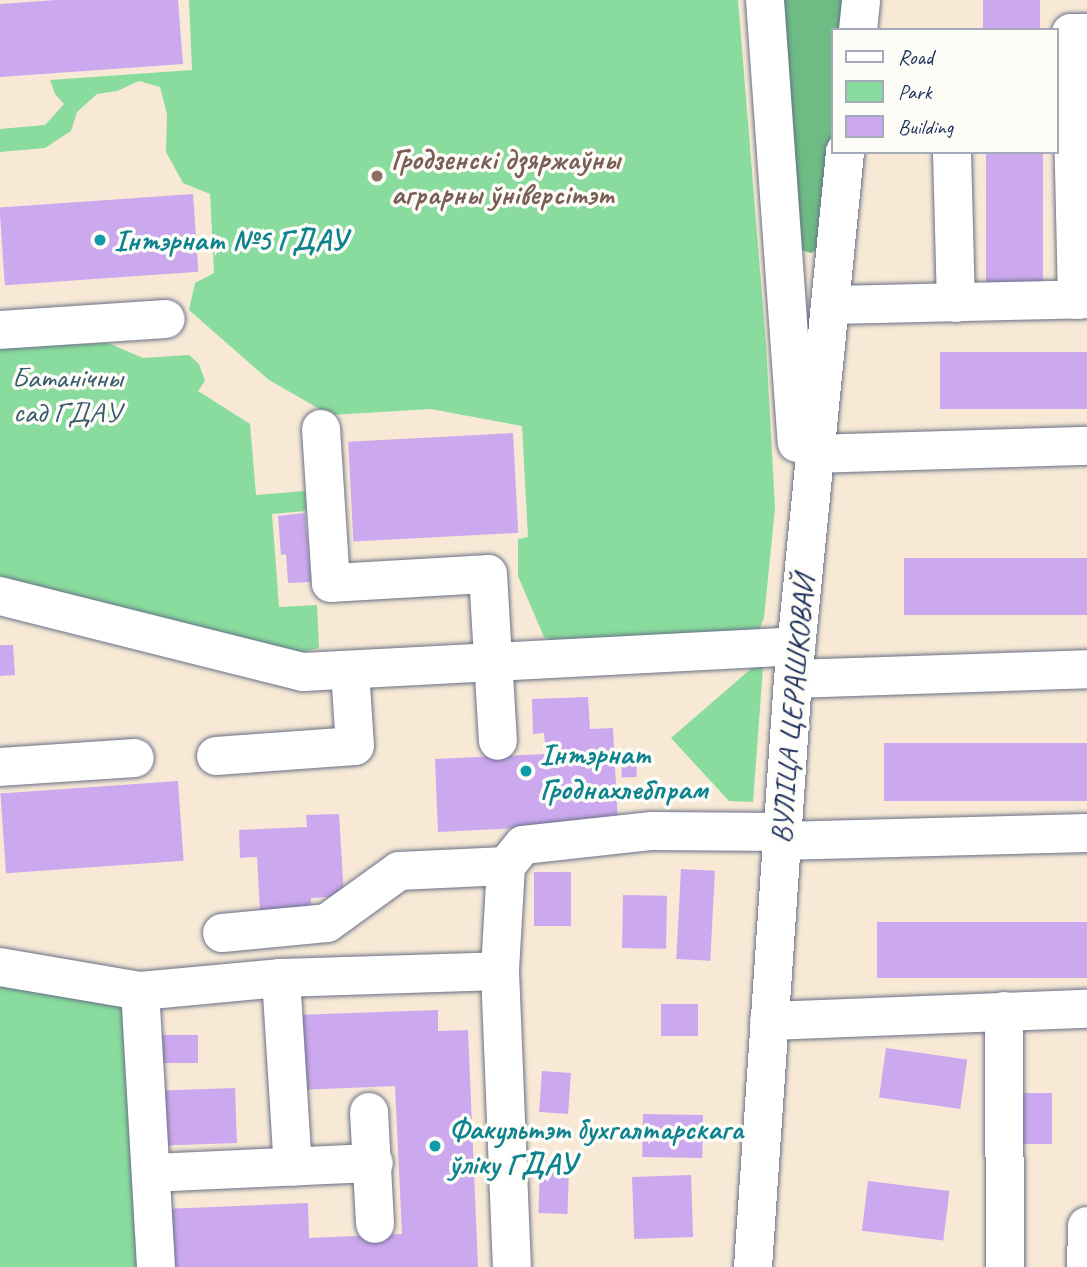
<!DOCTYPE html>
<html>
<head>
<meta charset="utf-8">
<style>
	body { margin:0 }
	#map { position:relative; width:1087px; height:1267px; overflow:hidden; background:#f7e9d5; font-family:Caveat,sans-serif }
	div>[style] { position:absolute }
	.green>* { inset:0; background:#89dc9d }
	.forest>* { inset:0; background:#6ebc84 }
	.building>* { inset:0; background:#cca8ee; transform-origin:0 0 }
	.roads { filter:drop-shadow(0 0 2px #687088) drop-shadow(0 0 2px #687088) }
	.minor>* { height:38px; margin:-19px; padding:0 19px; transform-origin:19px; border-radius:19px; background:#fff }
	.dots>* { width:19px; height:19px; translate:-50% -50%; box-sizing:border-box; border:4px solid #fdfcf7; border-radius:50% }
	span { translate:-50% -50%; white-space:nowrap; text-align:center; line-height:1.15; -webkit-text-stroke:7px #fdfcf7; paint-order:stroke }
	.education-label { font-size:30px; color:#785e54; font-weight:700 }
	.left { translate:0 -50%; text-align:left }
	.culture-label { font-size:30px; color:#0d838f; font-weight:700 }
	.park-label { font-size:30px; color:#365a6e }
	.street-label { font-size:30px; color:#1b2f5e }
	.legend { position:absolute; left:831px; top:28px; width:228px; height:126px; box-sizing:border-box; background:#fdfcf7; border:2px solid #a3aaba; margin:0; padding:9px 12px; list-style:none; font-size:21px; color:#1b2f5e }
	.legend li { display:flex; align-items:center; gap:14px; height:35px }
	.legend b { width:35px; border:2px solid #a3aaba }
</style>
</head>
<body>
<div id="map">
	<div class="green">
		<i style="clip-path:polygon(189px 0,738px 0,766px 344px,775px 508px,764px 618px,759px 630px,572px 648px,544px 637px,518px 576px,518px 539px,528px 537px,522px 426px,431px 409px,330px 415px,269px 380px,189px 310px,195px 283px,214px 273px,210px 194px,183px 183px,166px 152px,167px 114px,160px 87px,139px 81px,117px 91px,97px 94px,77px 112px,71px 131px,45px 148px,0 152px,0 129px,45px 125px,64px 104px,55px 94px,50px 80px,192px 70px)"></i>
		<i style="clip-path:polygon(108px 343px,143px 358px,189px 355px,199px 364px,205px 381px,198px 391px,250px 424px,256px 495px,305px 491px,306px 511px,272px 514px,279px 607px,317px 605px,319px 648px,298px 653px,0 580px,0 348px)"></i>
		<i style="clip-path:polygon(753px 667px,763px 667px,753px 802px,729px 801px,671px 738px)"></i>
		<i style="clip-path:polygon(0 979px,130px 999px,147px 1267px,0 1267px)"></i>
	</div>
	<div class="forest">
		<i style="clip-path:polygon(776px 0,850px 0,847px 30px,833px 30px,833px 152px,825px 245px,811px 253px,795px 248px)"></i>
	</div>
	<div class="building">
		<i style="clip-path:polygon(56px 0,178px 0,183px 64px,0 77px,0 4px)"></i>
		<i style="left:983px;top:0;width:57px;height:30px"></i>
		<i style="left:986px;top:152px;width:57px;height:133px"></i>
		<i style="left:193px;top:194px;width:78px;height:194px;rotate:86deg"></i>
		<i style="left:1087px;top:352px;width:57px;height:147px;rotate:90deg"></i>
		<i style="left:513px;top:433px;width:100px;height:165px;rotate:87deg"></i>
		<i style="clip-path:polygon(305px 513px,311px 582px,288px 583px,286px 554px,281px 555px,278px 516px)"></i>
		<i style="left:1087px;top:558px;width:57px;height:183px;rotate:90deg"></i>
		<i style="clip-path:polygon(0 645px,13px 645px,15px 675px,0 676px)"></i>
		<i style="clip-path:polygon(588px 697px,590px 729px,613px 728px,618px 823px,438px 832px,435px 759px,546px 754px,544px 733px,533px 734px,532px 699px)"></i>
		<i style="left:1087px;top:743px;width:58px;height:203px;rotate:90deg"></i>
		<i style="left:636px;top:754px;width:23px;height:15px;rotate:88deg"></i>
		<i style="left:178px;top:781px;width:80px;height:178px;rotate:86deg"></i>
		<i style="clip-path:polygon(339px 814px,344px 896px,311px 898px,311px 908px,260px 911px,257px 857px,240px 858px,239px 830px,307px 827px,306px 815px)"></i>
		<i style="left:681px;top:869px;width:34px;height:90px;rotate:3deg"></i>
		<i style="left:534px;top:872px;width:37px;height:54px"></i>
		<i style="left:623px;top:895px;width:44px;height:53px;rotate:1deg"></i>
		<i style="left:1087px;top:922px;width:56px;height:210px;rotate:90deg"></i>
		<i style="left:661px;top:1004px;width:37px;height:32px"></i>
		<i style="clip-path:polygon(438px 1010px,438px 1031px,468px 1030px,478px 1267px,165px 1267px,163px 1209px,308px 1203px,309px 1238px,402px 1234px,395px 1086px,299px 1090px,296px 1015px)"></i>
		<i style="left:152px;top:1035px;width:46px;height:28px"></i>
		<i style="left:886px;top:1048px;width:82px;height:50px;rotate:8deg"></i>
		<i style="left:542px;top:1071px;width:29px;height:41px;rotate:4deg"></i>
		<i style="left:235px;top:1088px;width:55px;height:80px;rotate:88deg"></i>
		<i style="left:1052px;top:1093px;width:51px;height:36px;rotate:90deg"></i>
		<i style="left:643px;top:1114px;width:60px;height:43px;rotate:1deg"></i>
		<i style="left:540px;top:1169px;width:29px;height:44px;rotate:2deg"></i>
		<i style="left:691px;top:1175px;width:62px;height:59px;rotate:88deg"></i>
		<i style="left:868px;top:1181px;width:82px;height:50px;rotate:7deg"></i>
	</div>
	<div class="roads">
		<div class="minor">
			<i style="left:765px;top:0;width:444px;rotate:85.9deg"></i>
			<i style="left:858px;top:30px;width:30px;rotate:-84deg"></i>
			<i style="left:952px;top:152px;width:151px;rotate:88.5deg"></i>
			<i style="left:1077px;top:300px;width:267px;rotate:-91.3deg"></i>
			<i style="left:1071px;top:33px;width:16px"></i>
			<i style="left:830px;top:305px;width:257px;rotate:-1.3deg"></i>
			<i style="left:0;top:330px;width:166px;rotate:-3.8deg"></i>
			<i style="left:321px;top:429px;width:154px;rotate:86.3deg"></i>
			<i style="left:331px;top:583px;width:157px;rotate:-3.3deg"></i>
			<i style="left:488px;top:574px;width:167px;rotate:86.6deg"></i>
			<i style="left:814px;top:454px;width:273px;rotate:-1.7deg"></i>
			<i style="left:0;top:596px;width:312px;rotate:14.1deg"></i>
			<i style="left:303px;top:672px;width:494px;rotate:-3deg"></i>
			<i style="left:793px;top:679px;width:294px;rotate:-1.9deg"></i>
			<i style="left:216px;top:756px;width:139px;rotate:-4.1deg"></i>
			<i style="left:355px;top:746px;width:76px;rotate:-93.8deg"></i>
			<i style="left:0;top:767px;width:135px;rotate:-3.8deg"></i>
			<i style="left:781px;top:841px;width:306px;rotate:-1.5deg"></i>
			<i style="left:506px;top:866px;width:105px;rotate:93.3deg"></i>
			<i style="left:500px;top:971px;width:296px;rotate:87.7deg"></i>
			<i style="left:222px;top:933px;width:105px;rotate:-5.4deg"></i>
			<i style="left:327px;top:923px;width:89px;rotate:-35.8deg"></i>
			<i style="left:399px;top:871px;width:107px;rotate:-2.7deg"></i>
			<i style="left:506px;top:866px;width:27px;rotate:-51deg"></i>
			<i style="left:523px;top:845px;width:130px;rotate:-6.2deg"></i>
			<i style="left:652px;top:831px;width:130px;rotate:0.4deg"></i>
			<i style="left:0;top:967px;width:142px;rotate:9.7deg"></i>
			<i style="left:281px;top:978px;width:189px;rotate:86.4deg"></i>
			<i style="left:1004px;top:1011px;width:256px;rotate:89.8deg"></i>
			<i style="left:769px;top:1021px;width:318px;rotate:-2.2deg"></i>
			<i style="left:369px;top:1112px;width:112px;rotate:86.9deg"></i>
			<i style="left:151px;top:1173px;width:223px;rotate:-2.6deg"></i>
			<i style="left:156px;top:1267px;width:276px;rotate:-93.3deg"></i>
			<i style="left:140px;top:991px;width:142px;rotate:-5.3deg"></i>
			<i style="left:281px;top:978px;width:219px;rotate:-1.8deg"></i>
			<i style="left:753px;top:1267px;width:589px;rotate:-86.11deg"></i>
			<i style="left:793px;top:679px;width:530px;rotate:-84.36deg"></i>
			<i style="left:1086px;top:1267px;width:41px;rotate:-88.6deg"></i>
		</div>
	</div>
	<div class="dots">
		<i style="left:377px;top:176px;background:#8d6e63"></i>
		<i style="left:100px;top:240px;background:#0f9aa8"></i>
		<i style="left:526px;top:771px;background:#0f9aa8"></i>
		<i style="left:435px;top:1146px;background:#0f9aa8"></i>
	</div>
	<div class="education-label">
		<span class="left" style="left:391px;top:176px">Гродзенскі дзяржаўны<br>аграрны ўніверсітэт</span>
	</div>
	<div class="culture-label">
		<span class="left" style="left:114px;top:240px">Інтэрнат №5 ГДАУ</span>
		<span class="left" style="left:540px;top:771px">Інтэрнат<br>Гроднахлебпрам</span>
		<span class="left" style="left:449px;top:1146px">Факультэт бухгалтарскага<br>ўліку ГДАУ</span>
	</div>
	<div class="park-label">
		<span style="left:67px;top:394px">Батанічны<br>сад ГДАУ</span>
	</div>
	<div class="street-label">
		<span style="left:792px;top:709px;rotate:-85deg">ВУЛІЦА ЦЕРАШКОВАЙ</span>
	</div>
	<ul class="legend">
	<li><b style="height:9px;background:#fff"></b>Road</li>
	<li><b style="height:19px;background:#89dc9d"></b>Park</li>
	<li><b style="height:19px;background:#cca8ee"></b>Building</li>
	</ul>
</div>
</body>
</html>
